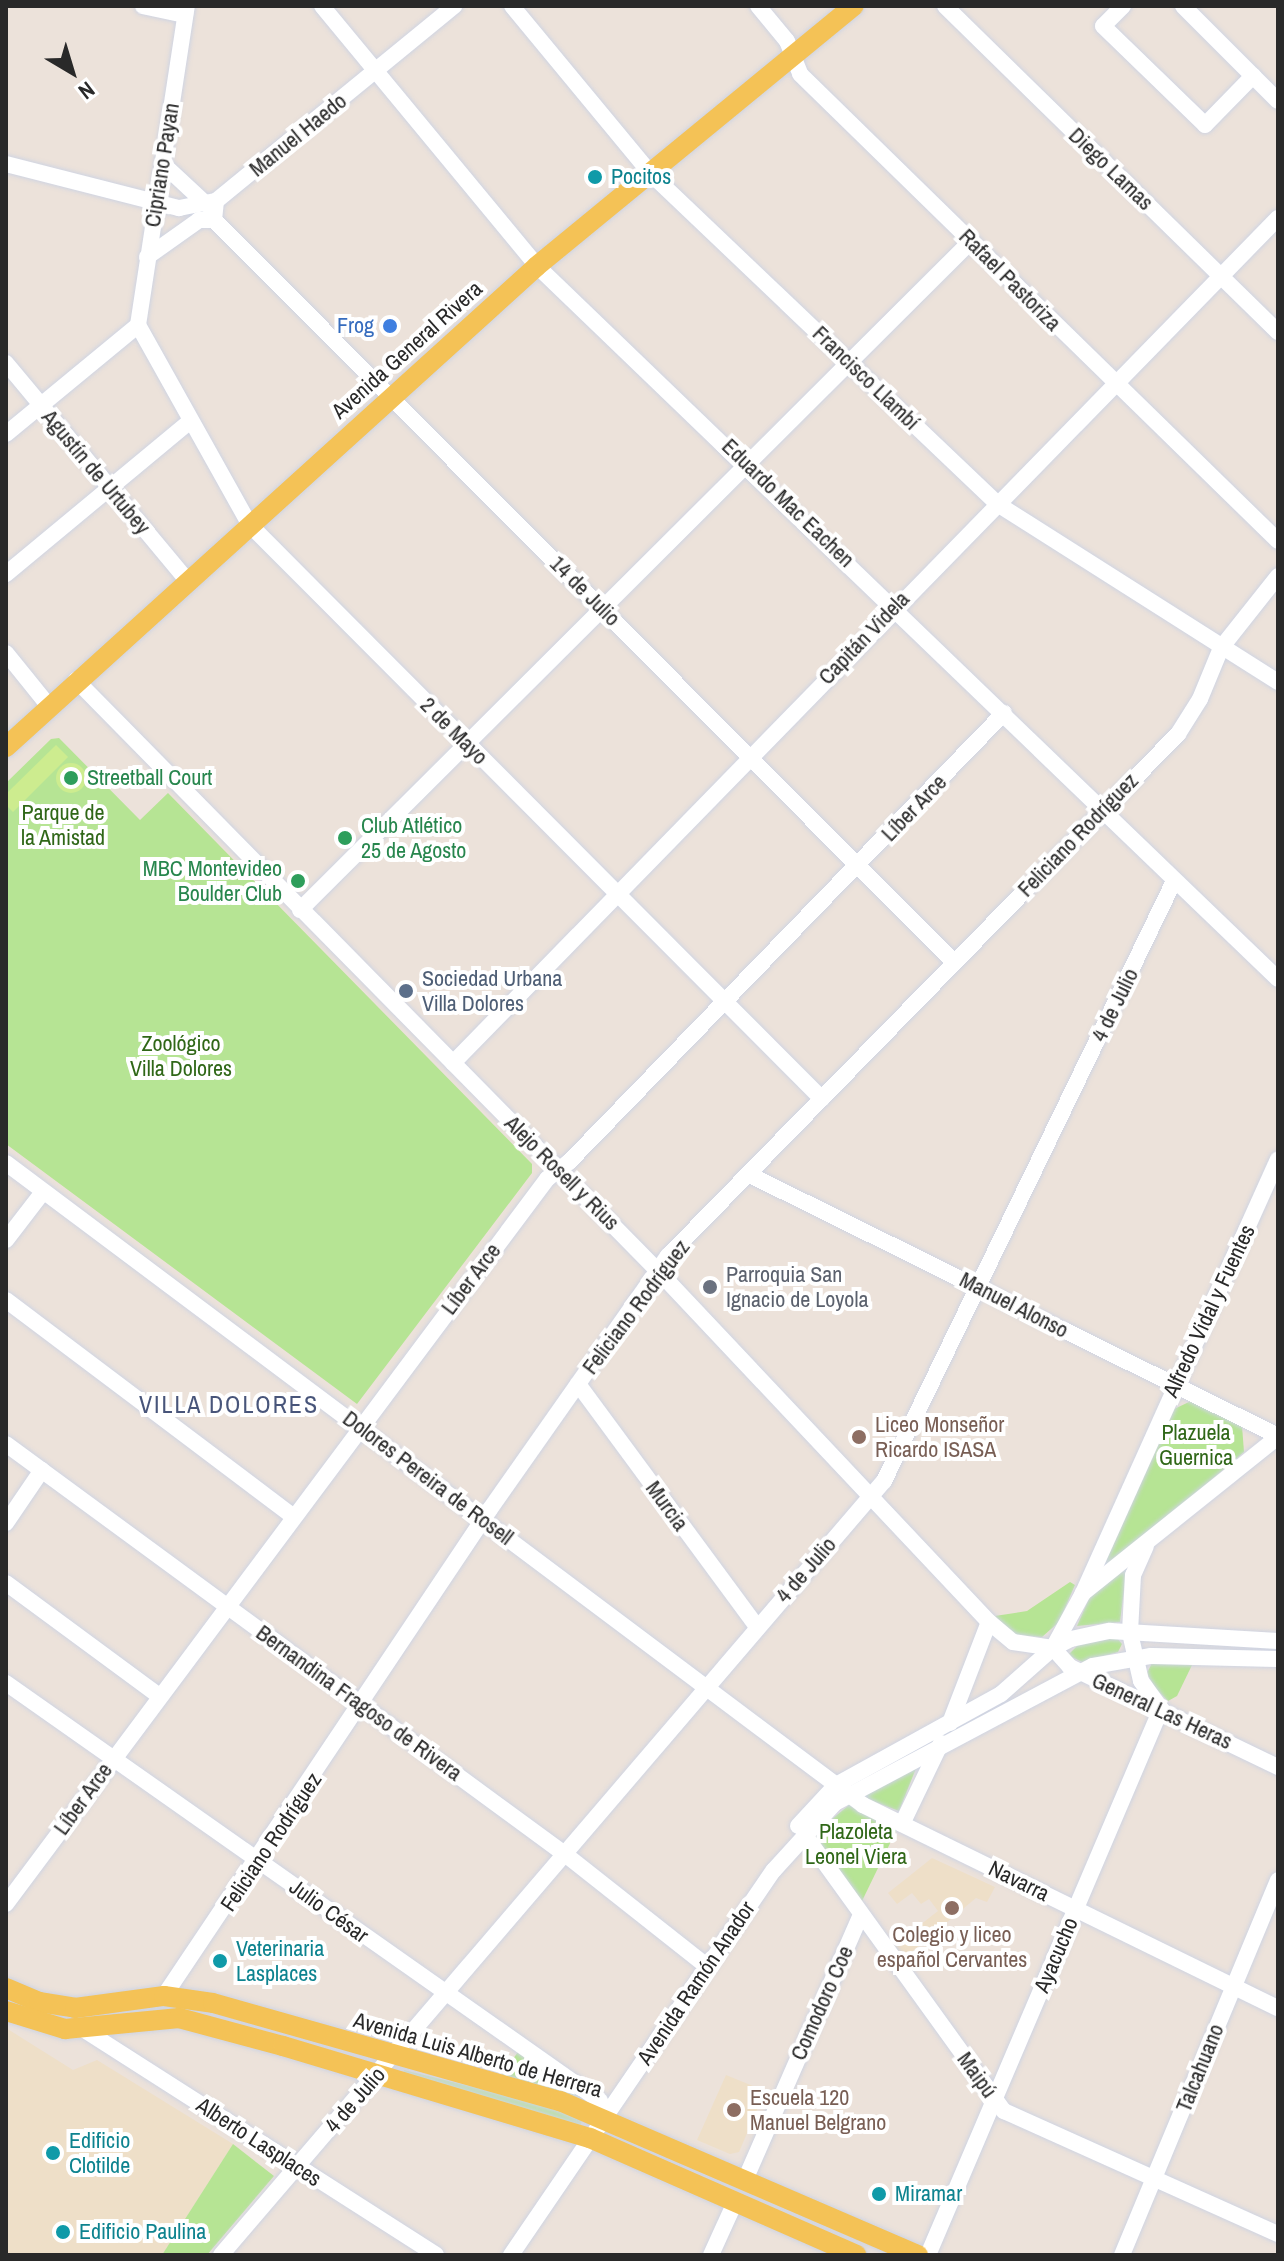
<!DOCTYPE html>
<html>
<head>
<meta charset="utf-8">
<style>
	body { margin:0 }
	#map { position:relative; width:1284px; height:2261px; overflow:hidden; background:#ece2da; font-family:"Archivo Narrow",sans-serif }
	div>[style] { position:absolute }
	.education>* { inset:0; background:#eedfc8 }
	.green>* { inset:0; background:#b6e494 }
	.pitch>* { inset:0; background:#cdec8f }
	.round { border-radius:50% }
	.roads { filter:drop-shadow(0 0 2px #cfd4e2) drop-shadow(0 0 2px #cfd4e2) }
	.minor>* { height:16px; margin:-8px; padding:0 8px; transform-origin:8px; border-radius:8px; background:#fff }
	.major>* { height:20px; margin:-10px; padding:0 10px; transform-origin:10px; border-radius:10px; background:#f4c256 }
	.dots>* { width:22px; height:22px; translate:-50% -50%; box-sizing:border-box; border:4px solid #fff; border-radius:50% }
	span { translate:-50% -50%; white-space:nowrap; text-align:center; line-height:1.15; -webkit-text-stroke:8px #fff; paint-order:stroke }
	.street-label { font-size:22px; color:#292929 }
	.culture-label { font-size:22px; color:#0d838f }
	.left { translate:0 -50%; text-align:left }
	.shop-label { font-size:22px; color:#366cbe }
	.right { translate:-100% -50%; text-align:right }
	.leisure-label { font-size:22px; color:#27864d }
	.park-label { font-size:22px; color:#2f6717 }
	.service-label { font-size:22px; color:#4e5e75 }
	.worship-label { font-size:22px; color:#5b616d }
	.education-label { font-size:22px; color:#785e54 }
	.neighbourhood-label { font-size:24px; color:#48557a; letter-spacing:2px }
	.frame { position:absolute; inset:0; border:8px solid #292929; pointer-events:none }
	.north { position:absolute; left:32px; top:32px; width:80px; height:80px; -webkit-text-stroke:6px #fff; paint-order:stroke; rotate:142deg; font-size:22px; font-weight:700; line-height:32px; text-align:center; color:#292929 }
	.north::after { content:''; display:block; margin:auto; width:28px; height:36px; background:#292929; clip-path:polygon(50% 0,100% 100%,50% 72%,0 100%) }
</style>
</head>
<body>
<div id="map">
	<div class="education">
		<i style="clip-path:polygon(932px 1858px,995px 1887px,987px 1902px,976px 1898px,903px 1959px,893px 1946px,938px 1911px,929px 1899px,921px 1904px,912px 1893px,897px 1904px,888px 1893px)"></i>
		<i style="clip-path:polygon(6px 2028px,73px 2070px,97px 2060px,233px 2144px,162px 2255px,6px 2255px)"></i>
		<i style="clip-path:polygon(726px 2075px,765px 2091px,739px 2152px,730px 2154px,697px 2140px)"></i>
	</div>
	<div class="green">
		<i style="clip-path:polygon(59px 738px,140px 820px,168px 793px,532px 1164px,532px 1173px,357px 1404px,6px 1144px,6px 783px,51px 739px)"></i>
		<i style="clip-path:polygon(1191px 1401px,1242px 1426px,1244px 1452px,1107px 1569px,1100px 1564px,1170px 1411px)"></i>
		<i style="clip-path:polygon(1127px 1566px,1120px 1622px,1077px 1626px,1091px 1594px)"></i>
		<i style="clip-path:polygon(1070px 1582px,1075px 1585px,1059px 1622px,1042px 1637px,1015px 1635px,995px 1616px,1027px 1611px)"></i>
		<i style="clip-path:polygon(1117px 1638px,1122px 1644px,1118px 1652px,1082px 1662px,1068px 1655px,1079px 1644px)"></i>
		<i style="clip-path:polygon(1152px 1663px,1193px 1663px,1177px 1696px,1168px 1701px,1155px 1688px,1147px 1673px)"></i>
		<i style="clip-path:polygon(917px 1766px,899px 1811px,862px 1797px)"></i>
		<i style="clip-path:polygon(849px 1805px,897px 1829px,862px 1901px,815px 1840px,815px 1833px)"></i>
		<i style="clip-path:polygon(518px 2052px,580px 2094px,590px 2104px,499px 2078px)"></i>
		<i style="clip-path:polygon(404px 2070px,584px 2114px,580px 2127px,403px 2077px)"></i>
		<i style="clip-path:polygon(233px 2144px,274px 2176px,207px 2255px,162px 2255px)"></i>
	</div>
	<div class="pitch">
		<i style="clip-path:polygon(56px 745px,68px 757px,13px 812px,6px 805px,6px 794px)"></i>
		<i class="round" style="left:56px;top:763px;width:30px;height:30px"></i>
	</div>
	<div class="roads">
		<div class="minor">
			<i style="left:143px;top:6px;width:43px;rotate:12.1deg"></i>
			<i style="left:322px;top:6px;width:337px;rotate:50.4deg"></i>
			<i style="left:537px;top:266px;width:1028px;rotate:43.9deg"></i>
			<i style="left:512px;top:6px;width:217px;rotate:50.4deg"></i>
			<i style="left:650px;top:173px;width:482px;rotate:43.6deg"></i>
			<i style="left:999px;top:505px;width:330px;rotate:32.4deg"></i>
			<i style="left:758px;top:6px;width:45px;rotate:50.4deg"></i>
			<i style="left:787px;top:41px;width:35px;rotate:68deg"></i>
			<i style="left:800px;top:74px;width:668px;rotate:44.33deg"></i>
			<i style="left:945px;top:6px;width:466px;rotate:44.4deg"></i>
			<i style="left:1123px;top:6px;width:28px;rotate:135deg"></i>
			<i style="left:1103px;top:26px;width:142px;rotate:44.1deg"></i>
			<i style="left:1205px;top:125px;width:69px;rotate:-45.6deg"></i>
			<i style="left:1183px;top:6px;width:134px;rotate:45deg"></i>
			<i style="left:6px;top:164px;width:179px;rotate:14.3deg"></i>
			<i style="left:179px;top:208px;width:38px;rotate:-11deg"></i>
			<i style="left:163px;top:164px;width:60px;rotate:43deg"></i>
			<i style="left:214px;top:220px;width:1048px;rotate:45.08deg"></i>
			<i style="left:214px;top:220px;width:19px;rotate:-84deg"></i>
			<i style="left:216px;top:201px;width:308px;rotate:-39.3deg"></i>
			<i style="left:147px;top:257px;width:64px;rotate:-35.4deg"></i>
			<i style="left:199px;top:220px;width:15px"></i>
			<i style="left:138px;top:325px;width:229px;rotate:60.8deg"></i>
			<i style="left:250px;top:525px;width:810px;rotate:45.1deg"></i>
			<i style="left:138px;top:325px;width:323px;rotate:-81.3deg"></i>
			<i style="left:6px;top:363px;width:283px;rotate:50.2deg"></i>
			<i style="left:6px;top:434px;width:171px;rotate:-39.5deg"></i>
			<i style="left:6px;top:574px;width:239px;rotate:-39.7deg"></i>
			<i style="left:6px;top:653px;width:67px;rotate:51.1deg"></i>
			<i style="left:76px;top:680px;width:832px;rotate:45.44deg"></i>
			<i style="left:660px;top:1273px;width:480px;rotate:46.7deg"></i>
			<i style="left:989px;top:1622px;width:31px;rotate:40deg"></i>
			<i style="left:1013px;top:1642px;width:40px;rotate:8.5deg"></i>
			<i style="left:300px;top:910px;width:948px;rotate:-44.91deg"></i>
			<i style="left:453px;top:1063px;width:1181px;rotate:-45.69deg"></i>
			<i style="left:6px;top:1163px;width:1071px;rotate:36.84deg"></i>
			<i style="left:863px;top:1805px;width:462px;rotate:26.1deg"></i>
			<i style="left:750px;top:1175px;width:589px;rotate:26.3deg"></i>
			<i style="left:6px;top:1240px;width:61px;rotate:-52.4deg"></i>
			<i style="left:6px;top:1300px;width:359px;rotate:37deg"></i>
			<i style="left:578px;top:1384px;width:302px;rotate:53.6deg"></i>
			<i style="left:6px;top:1444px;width:695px;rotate:36.28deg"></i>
			<i style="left:566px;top:1855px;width:181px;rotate:38.3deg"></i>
			<i style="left:6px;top:1523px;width:64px;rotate:-55.8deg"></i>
			<i style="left:1146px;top:1546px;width:32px;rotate:114deg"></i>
			<i style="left:1133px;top:1575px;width:58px;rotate:93deg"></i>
			<i style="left:1130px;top:1633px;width:49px;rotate:77.1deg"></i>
			<i style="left:1141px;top:1681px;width:32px;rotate:54deg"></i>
			<i style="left:6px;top:1583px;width:190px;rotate:36.4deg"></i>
			<i style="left:1083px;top:1593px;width:475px;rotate:-65.8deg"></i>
			<i style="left:1054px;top:1646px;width:60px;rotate:-61.3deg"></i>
			<i style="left:1083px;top:1593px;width:250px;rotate:-38.7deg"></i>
			<i style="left:1053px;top:1648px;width:25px;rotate:48deg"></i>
			<i style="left:1070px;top:1667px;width:231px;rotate:25.7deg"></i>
			<i style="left:6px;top:1683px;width:726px;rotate:35.13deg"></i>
			<i style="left:600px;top:2101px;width:17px;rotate:73deg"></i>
			<i style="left:950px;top:1723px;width:108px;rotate:-68.9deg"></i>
			<i style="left:902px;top:1824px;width:90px;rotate:-64.3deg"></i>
			<i style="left:798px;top:1826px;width:56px;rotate:-47.2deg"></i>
			<i style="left:836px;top:1785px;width:188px;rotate:-28.9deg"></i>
			<i style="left:1001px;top:1694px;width:69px;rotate:-41.5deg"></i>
			<i style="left:1053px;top:1648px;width:20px;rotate:-27deg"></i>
			<i style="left:1071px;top:1639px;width:40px;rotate:-12deg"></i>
			<i style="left:1110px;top:1631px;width:168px;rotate:3.4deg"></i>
			<i style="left:804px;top:1834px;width:342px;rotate:54.2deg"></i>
			<i style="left:1004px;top:2111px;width:300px;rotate:24.2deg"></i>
			<i style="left:6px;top:1904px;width:905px;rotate:-53.27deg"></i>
			<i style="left:547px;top:1179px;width:28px;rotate:-38deg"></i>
			<i style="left:569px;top:1162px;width:625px;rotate:-45.91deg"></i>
			<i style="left:164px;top:1996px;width:586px;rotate:-56.2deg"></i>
			<i style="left:490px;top:1509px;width:309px;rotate:-54.9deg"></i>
			<i style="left:668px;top:1256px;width:730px;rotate:-45.67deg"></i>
			<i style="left:1178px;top:734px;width:41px;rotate:-57.8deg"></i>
			<i style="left:1200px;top:699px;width:55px;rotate:-67.6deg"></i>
			<i style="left:1221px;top:648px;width:92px;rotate:-51.6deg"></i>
			<i style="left:83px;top:2029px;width:419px;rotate:32.6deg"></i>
			<i style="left:745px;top:2180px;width:289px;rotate:-66.4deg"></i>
			<i style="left:221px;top:2255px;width:1019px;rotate:-49.42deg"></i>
			<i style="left:884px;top:1481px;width:666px;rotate:-64.2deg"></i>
			<i style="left:511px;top:2255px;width:466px;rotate:-55.7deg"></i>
			<i style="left:774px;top:1870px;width:91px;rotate:-47.7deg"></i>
			<i style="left:835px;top:1803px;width:292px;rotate:-28deg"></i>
			<i style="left:1093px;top:1666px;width:59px;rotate:-9.8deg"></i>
			<i style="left:1151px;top:1656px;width:127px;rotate:1.4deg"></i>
			<i style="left:711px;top:2255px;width:58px;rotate:-65.6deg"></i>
			<i style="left:928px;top:2255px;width:594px;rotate:-66.89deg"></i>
			<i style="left:1122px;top:2255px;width:406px;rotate:-67.4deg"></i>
		</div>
		<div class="major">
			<i style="left:6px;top:747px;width:716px;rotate:-42.17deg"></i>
			<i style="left:537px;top:266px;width:410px;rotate:-39.4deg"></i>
			<i style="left:6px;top:1988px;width:36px;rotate:23deg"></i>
			<i style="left:39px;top:2002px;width:36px;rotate:9deg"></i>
			<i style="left:75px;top:2008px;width:90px;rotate:-7.7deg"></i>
			<i style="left:164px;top:1996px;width:49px;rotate:8.1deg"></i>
			<i style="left:213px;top:2003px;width:361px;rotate:15.8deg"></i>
			<i style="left:560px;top:2101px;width:390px;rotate:23.3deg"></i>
			<i style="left:6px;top:2011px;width:62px;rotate:17deg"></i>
			<i style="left:65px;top:2029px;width:115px;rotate:-5.5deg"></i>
			<i style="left:179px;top:2018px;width:108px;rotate:15.1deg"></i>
			<i style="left:283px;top:2046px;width:320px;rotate:16.7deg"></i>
			<i style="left:590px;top:2138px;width:291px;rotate:23.7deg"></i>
		</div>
	</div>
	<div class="dots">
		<i style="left:595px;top:177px;background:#0f9aa8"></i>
		<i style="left:390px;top:326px;background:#3f7fe0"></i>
		<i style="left:71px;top:778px;background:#2e9e5b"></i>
		<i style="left:345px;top:838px;background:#2e9e5b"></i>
		<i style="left:298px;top:881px;background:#2e9e5b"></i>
		<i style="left:406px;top:991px;background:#5c6f8a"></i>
		<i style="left:710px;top:1287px;background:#6b7280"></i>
		<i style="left:859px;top:1437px;background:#8d6e63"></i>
		<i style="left:952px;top:1908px;background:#8d6e63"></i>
		<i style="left:220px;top:1961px;background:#0f9aa8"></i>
		<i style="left:734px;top:2110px;background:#8d6e63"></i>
		<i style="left:53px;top:2153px;background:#0f9aa8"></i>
		<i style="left:879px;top:2194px;background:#0f9aa8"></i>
		<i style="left:63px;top:2232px;background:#0f9aa8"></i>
	</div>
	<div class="street-label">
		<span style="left:298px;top:135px;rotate:-39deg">Manuel Haedo</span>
		<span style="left:162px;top:165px;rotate:-81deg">Cipriano Payan</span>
		<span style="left:1111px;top:169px;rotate:44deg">Diego Lamas</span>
		<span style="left:1010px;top:280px;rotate:45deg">Rafael Pastoriza</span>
		<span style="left:407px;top:350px;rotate:-42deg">Avenida General Rivera</span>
		<span style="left:866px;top:378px;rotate:44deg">Francisco Llambí</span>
		<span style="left:96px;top:472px;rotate:50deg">Agustín de Urtubey</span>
		<span style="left:788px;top:503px;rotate:44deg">Eduardo Mac Eachen</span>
		<span style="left:585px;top:591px;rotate:45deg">14 de Julio</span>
		<span style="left:864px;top:638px;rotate:-46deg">Capitán Videla</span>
		<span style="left:454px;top:731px;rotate:45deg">2 de Mayo</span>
		<span style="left:914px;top:808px;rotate:-46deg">Líber Arce</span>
		<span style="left:1078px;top:835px;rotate:-46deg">Feliciano Rodríguez</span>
		<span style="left:1115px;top:1005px;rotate:-64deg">4 de Julio</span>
		<span style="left:562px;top:1173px;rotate:45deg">Alejo Rosell y Rius</span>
		<span style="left:471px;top:1279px;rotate:-53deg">Líber Arce</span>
		<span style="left:1014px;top:1305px;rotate:27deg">Manuel Alonso</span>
		<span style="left:636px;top:1307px;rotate:-53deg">Feliciano Rodríguez</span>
		<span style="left:1209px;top:1311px;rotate:-65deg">Alfredo Vidal y Fuentes</span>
		<span style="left:428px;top:1478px;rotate:37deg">Dolores Pereira de Rosell</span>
		<span style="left:667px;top:1506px;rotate:54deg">Murcia</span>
		<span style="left:806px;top:1570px;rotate:-49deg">4 de Julio</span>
		<span style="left:359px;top:1703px;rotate:36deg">Bernandina Fragoso de Rivera</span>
		<span style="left:1162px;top:1711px;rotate:25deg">General Las Heras</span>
		<span style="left:83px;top:1799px;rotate:-54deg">Líber Arce</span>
		<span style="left:271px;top:1842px;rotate:-56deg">Feliciano Rodríguez</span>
		<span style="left:1019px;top:1881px;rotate:26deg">Navarra</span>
		<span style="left:329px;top:1911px;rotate:36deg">Julio César</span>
		<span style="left:1056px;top:1955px;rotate:-67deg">Ayacucho</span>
		<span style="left:696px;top:1983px;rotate:-56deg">Avenida Ramón Anador</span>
		<span style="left:822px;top:2003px;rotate:-66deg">Comodoro Coe</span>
		<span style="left:478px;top:2055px;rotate:16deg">Avenida Luis Alberto de Herrera</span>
		<span style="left:1200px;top:2068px;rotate:-68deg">Talcahuano</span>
		<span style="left:977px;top:2075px;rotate:54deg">Maipú</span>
		<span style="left:355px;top:2100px;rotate:-49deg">4 de Julio</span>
		<span style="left:259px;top:2142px;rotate:33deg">Alberto Lasplaces</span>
	</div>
	<div class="culture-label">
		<span class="left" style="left:611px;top:177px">Pocitos</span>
		<span class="left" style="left:236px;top:1961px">Veterinaria<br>Lasplaces</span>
		<span class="left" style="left:69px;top:2153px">Edificio<br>Clotilde</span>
		<span class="left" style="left:895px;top:2194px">Miramar</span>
		<span class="left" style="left:79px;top:2232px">Edificio Paulina</span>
	</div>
	<div class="shop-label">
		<span class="right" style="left:374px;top:326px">Frog</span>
	</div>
	<div class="leisure-label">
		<span class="left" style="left:87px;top:778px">Streetball Court</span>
		<span class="left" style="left:361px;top:838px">Club Atlético<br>25 de Agosto</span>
		<span class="right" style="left:282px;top:881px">MBC Montevideo<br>Boulder Club</span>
	</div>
	<div class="park-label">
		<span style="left:63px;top:825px">Parque de<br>la Amistad</span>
		<span style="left:181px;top:1056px">Zoológico<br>Villa Dolores</span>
		<span style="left:1196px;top:1445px">Plazuela<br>Guernica</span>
		<span style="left:856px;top:1844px">Plazoleta<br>Leonel Viera</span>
	</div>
	<div class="service-label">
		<span class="left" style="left:422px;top:991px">Sociedad Urbana<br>Villa Dolores</span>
	</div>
	<div class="worship-label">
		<span class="left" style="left:726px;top:1287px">Parroquia San<br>Ignacio de Loyola</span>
	</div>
	<div class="education-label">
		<span class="left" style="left:875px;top:1437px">Liceo Monseñor<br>Ricardo ISASA</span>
		<span style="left:952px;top:1947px">Colegio y liceo<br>español Cervantes</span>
		<span class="left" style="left:750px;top:2110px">Escuela 120<br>Manuel Belgrano</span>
	</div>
	<div class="neighbourhood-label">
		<span style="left:229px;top:1405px">VILLA DOLORES</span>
	</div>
	<div class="frame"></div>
	<div class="north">N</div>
</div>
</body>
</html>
